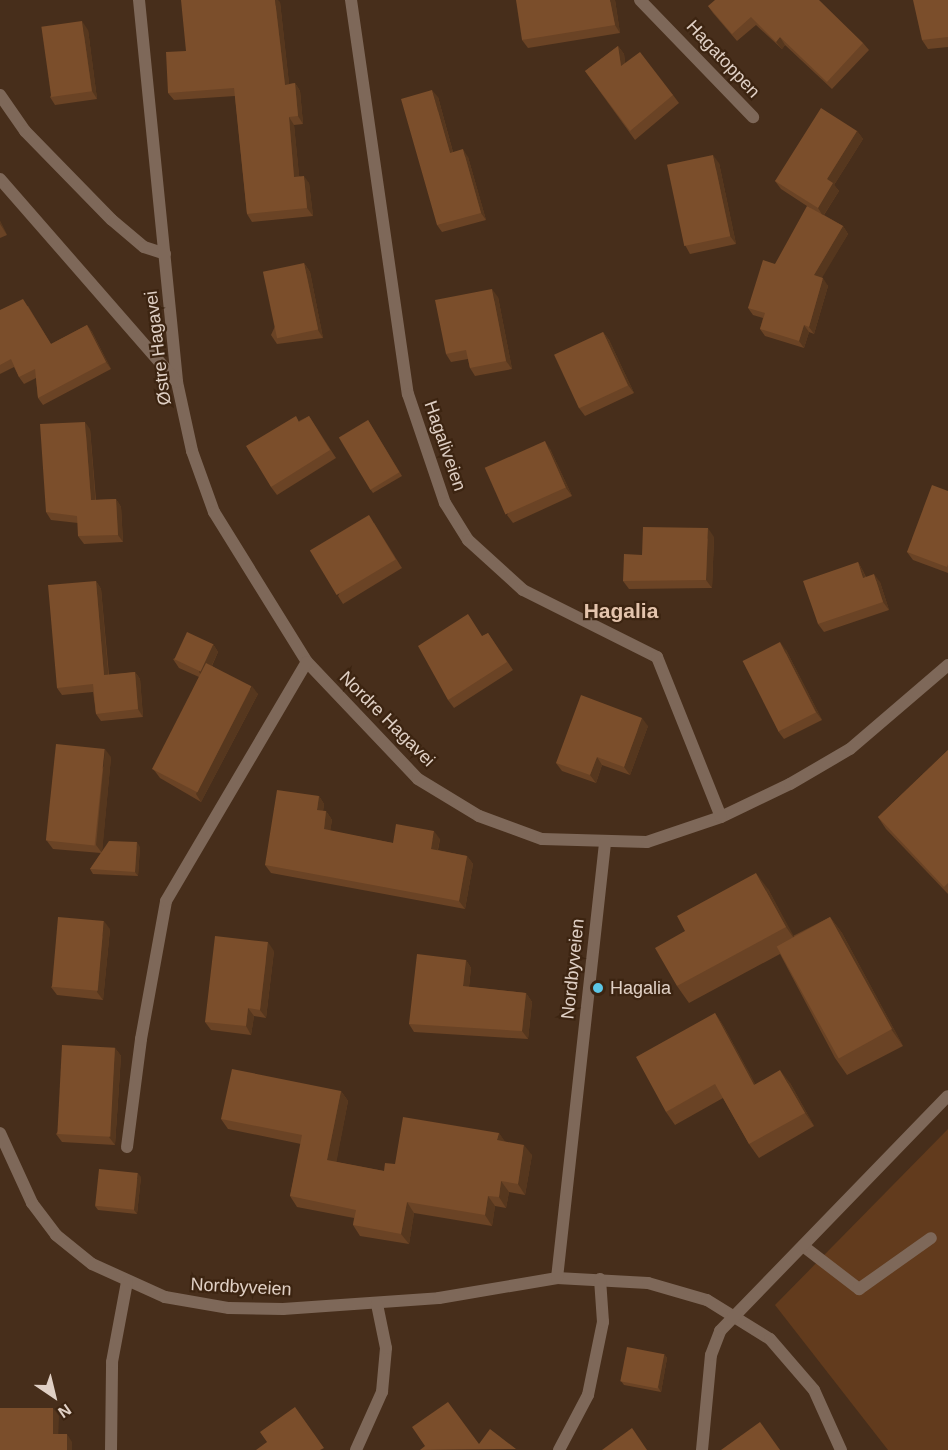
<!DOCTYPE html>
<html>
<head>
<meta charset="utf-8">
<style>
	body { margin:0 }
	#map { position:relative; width:948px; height:1450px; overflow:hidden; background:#472e1b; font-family:Helvetica,sans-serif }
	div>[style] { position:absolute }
	.green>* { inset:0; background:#623b1d }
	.service>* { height:12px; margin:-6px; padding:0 6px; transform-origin:6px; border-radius:6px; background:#7e6859 }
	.minor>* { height:12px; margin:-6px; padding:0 6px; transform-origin:6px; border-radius:6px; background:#7e6859 }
	.wall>* { inset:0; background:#6a4325 }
	.shaded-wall>* { inset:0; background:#56371e }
	.building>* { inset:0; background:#7b4e2b; transform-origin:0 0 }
	.dots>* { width:16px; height:16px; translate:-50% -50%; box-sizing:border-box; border:3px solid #3c2411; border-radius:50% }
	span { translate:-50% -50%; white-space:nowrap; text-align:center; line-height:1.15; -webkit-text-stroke:4.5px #3c2411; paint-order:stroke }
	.street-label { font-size:18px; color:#e0d0c5 }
	.poi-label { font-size:18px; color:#e0d0c5 }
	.left { translate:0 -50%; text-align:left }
	.quarter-label { font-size:21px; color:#e4c4ad; font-weight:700 }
	.north { position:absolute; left:24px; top:1366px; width:60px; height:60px; -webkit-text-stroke:4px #3c2411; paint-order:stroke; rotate:145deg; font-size:16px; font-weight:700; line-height:24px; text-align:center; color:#e0d0c5 }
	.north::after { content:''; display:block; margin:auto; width:21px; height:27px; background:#e0d0c5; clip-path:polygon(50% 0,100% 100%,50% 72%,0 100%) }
</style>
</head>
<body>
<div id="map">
	<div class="green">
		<i style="clip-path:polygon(948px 1129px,948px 1450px,888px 1450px,775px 1305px)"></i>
	</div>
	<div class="service">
		<i style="left:0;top:95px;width:44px;rotate:55.2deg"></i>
		<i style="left:25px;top:131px;width:124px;rotate:45.7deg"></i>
		<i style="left:112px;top:220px;width:42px;rotate:40.2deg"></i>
		<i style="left:144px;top:247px;width:22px;rotate:18deg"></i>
		<i style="left:127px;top:1147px;width:109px;rotate:-82.6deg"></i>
		<i style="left:803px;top:1246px;width:71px;rotate:37.5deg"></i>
		<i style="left:859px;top:1289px;width:88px;rotate:-35.3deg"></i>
	</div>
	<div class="minor">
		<i style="left:139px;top:0;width:384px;rotate:84.3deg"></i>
		<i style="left:177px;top:382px;width:71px;rotate:77.7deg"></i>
		<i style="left:192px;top:451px;width:65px;rotate:70.2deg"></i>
		<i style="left:214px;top:512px;width:176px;rotate:58.2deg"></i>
		<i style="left:307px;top:662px;width:161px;rotate:46.5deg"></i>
		<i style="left:418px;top:779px;width:71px;rotate:31.2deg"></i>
		<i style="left:479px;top:816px;width:67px;rotate:20.1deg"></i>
		<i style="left:542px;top:839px;width:105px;rotate:1.6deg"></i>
		<i style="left:647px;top:842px;width:78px;rotate:-18.7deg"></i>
		<i style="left:721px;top:817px;width:76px;rotate:-25.6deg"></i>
		<i style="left:790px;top:784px;width:69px;rotate:-30.3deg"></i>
		<i style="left:850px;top:749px;width:129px;rotate:-40.6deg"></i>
		<i style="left:351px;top:0;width:398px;rotate:81.8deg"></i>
		<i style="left:408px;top:394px;width:115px;rotate:71.3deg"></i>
		<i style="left:445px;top:503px;width:44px;rotate:58.1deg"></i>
		<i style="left:468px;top:540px;width:74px;rotate:42.3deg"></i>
		<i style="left:523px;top:590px;width:150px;rotate:26.6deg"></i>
		<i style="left:657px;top:657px;width:172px;rotate:68.2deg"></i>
		<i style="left:640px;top:0;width:163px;rotate:46deg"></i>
		<i style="left:0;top:179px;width:269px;rotate:48.9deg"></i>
		<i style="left:141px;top:1039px;width:140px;rotate:-79.7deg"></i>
		<i style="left:166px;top:901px;width:277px;rotate:-59.5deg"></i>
		<i style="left:0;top:1133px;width:77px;rotate:65.4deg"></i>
		<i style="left:32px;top:1203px;width:40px;rotate:53deg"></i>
		<i style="left:56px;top:1235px;width:46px;rotate:38.9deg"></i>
		<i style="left:92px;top:1264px;width:80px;rotate:24.3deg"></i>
		<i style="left:165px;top:1297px;width:65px;rotate:9.8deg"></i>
		<i style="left:229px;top:1308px;width:54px;rotate:1.1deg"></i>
		<i style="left:283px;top:1309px;width:156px;rotate:-4deg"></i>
		<i style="left:439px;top:1298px;width:120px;rotate:-9.6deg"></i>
		<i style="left:557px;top:1278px;width:91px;rotate:3.1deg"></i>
		<i style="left:648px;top:1283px;width:61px;rotate:16.1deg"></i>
		<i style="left:707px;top:1300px;width:74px;rotate:31.8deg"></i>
		<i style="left:770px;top:1339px;width:67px;rotate:49.2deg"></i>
		<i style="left:814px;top:1390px;width:66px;rotate:65.8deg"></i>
		<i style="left:557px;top:1278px;width:438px;rotate:-83.7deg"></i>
		<i style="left:111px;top:1450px;width:88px;rotate:-89.3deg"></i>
		<i style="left:112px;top:1362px;width:81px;rotate:-79.4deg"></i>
		<i style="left:356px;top:1450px;width:64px;rotate:-65.9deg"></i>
		<i style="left:382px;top:1392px;width:44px;rotate:-84.8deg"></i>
		<i style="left:386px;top:1348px;width:45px;rotate:-101.6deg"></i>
		<i style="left:559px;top:1450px;width:62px;rotate:-62.2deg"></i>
		<i style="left:588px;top:1395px;width:75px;rotate:-78.4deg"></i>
		<i style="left:603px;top:1322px;width:43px;rotate:-94deg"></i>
		<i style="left:702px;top:1450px;width:95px;rotate:-84.6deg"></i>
		<i style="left:711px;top:1355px;width:26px;rotate:-69deg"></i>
		<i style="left:720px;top:1331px;width:327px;rotate:-45.9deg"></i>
	</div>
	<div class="wall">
		<i style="clip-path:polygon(615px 0,620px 33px,528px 48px,522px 40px)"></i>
		<i style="clip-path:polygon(948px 0,948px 47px,928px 49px,922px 40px)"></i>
		<i style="clip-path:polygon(280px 2px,289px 84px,295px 83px,300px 91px,303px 124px,294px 125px,299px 176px,309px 183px,313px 216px,252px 222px,247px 214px,235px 96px,174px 100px,168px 93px)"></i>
		<i style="clip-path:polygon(708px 6px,863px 43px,869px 50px,832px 89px,785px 45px,782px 49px,756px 25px,737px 41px,713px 13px)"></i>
		<i style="clip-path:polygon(88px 30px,97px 99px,55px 105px,50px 97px)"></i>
		<i style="clip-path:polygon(618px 46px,624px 54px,625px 63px,673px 95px,679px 103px,635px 140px,585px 71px)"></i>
		<i style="clip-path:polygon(438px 97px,453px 152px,468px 157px,486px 220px,442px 232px,437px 225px)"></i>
		<i style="clip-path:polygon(857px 131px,863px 139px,834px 185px,839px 191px,824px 215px,843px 226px,848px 234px,821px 278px,828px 286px,814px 334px,809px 332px,804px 348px,765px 336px,760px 329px,763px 318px,753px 315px,748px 308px,810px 208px,781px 189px,775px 181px)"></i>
		<i style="clip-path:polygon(719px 163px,736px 244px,690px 254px,685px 245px)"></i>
		<i style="clip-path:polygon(0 221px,7px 235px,0 238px)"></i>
		<i style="clip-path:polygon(304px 263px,310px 272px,323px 338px,277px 344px,271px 335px)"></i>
		<i style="clip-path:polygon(498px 297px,512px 369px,475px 376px,470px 368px,468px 359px,451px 362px,446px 354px)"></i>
		<i style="clip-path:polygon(28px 306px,51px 344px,87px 325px,92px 332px,111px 369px,43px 405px,38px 398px,36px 378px,24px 384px,19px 377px,14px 367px,0 374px,0 310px)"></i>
		<i style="clip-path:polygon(603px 332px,609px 340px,634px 393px,585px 416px,579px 408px)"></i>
		<i style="clip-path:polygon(309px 416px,336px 458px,277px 495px,271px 487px,299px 421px)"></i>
		<i style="clip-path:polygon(368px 420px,402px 476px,373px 493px,370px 489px)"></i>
		<i style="clip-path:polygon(90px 429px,96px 500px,116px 499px,121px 507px,123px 542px,84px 544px,78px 536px,78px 523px,51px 520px,46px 512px)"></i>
		<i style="clip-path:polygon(550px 449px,572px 496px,513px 523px,507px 515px)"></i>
		<i style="clip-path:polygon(948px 491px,948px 573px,913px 560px,907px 552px)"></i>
		<i style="clip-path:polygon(374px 523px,402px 568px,343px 604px,338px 596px)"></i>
		<i style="clip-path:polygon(714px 537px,712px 588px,629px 589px,623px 581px,642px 555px)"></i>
		<i style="clip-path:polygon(858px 562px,863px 571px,866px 577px,880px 582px,889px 610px,824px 632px,818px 624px)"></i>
		<i style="clip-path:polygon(96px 581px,101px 589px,109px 675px,135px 672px,140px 679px,143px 717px,101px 721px,96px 714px,93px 692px,62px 695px,57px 688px)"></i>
		<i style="clip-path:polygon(488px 633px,513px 670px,454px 708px,448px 700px,483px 636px)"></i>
		<i style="clip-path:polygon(213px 644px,218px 652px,212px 666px,258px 694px,201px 802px,160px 778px,154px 770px,199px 677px,179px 668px,173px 659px)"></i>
		<i style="clip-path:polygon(786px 650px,822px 720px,784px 739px,778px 731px)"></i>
		<i style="clip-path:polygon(648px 726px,630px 775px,602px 765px,596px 783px,562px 771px,556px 763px)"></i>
		<i style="clip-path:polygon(948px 750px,948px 894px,886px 829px,878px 817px)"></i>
		<i style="clip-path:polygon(111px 757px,102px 851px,140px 847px,138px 876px,93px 874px,90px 869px,101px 853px,53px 849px,47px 841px)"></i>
		<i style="clip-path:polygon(319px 796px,324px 804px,323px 811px,326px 811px,332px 820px,330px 831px,393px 843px,440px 839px,438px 850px,467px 856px,473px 864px,465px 909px,271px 873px,265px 865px)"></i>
		<i style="clip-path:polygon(768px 889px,793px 936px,830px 917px,842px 933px,903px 1046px,847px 1075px,835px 1058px,780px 954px,689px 1003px,677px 986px)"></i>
		<i style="clip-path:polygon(110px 929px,103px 1000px,57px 995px,51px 987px)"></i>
		<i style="clip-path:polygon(274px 951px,266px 1018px,254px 1016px,251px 1035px,211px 1030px,205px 1022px)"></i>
		<i style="clip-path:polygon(466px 960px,471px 968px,469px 987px,526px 993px,532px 1002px,528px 1039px,414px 1032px,409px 1024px)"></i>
		<i style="clip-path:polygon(715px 1013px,724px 1027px,755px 1084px,790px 1083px,814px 1126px,759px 1158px,749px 1144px,723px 1098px,675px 1125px,666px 1112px)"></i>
		<i style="clip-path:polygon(115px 1048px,121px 1056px,115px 1145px,62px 1142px,56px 1134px)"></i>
		<i style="clip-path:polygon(341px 1091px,348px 1101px,336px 1162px,384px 1171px,395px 1164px,499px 1133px,504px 1141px,532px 1155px,525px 1195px,509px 1192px,506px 1208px,495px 1206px,492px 1226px,414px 1213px,409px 1244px,360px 1236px,353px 1225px,354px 1218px,297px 1207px,290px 1196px,301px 1144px,228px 1129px,221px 1119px)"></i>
		<i style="clip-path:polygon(141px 1177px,137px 1214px,98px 1210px,95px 1206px)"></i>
		<i style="clip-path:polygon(664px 1354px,667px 1358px,661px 1392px,624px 1385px,621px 1381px)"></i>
	</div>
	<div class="shaded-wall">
		<i style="clip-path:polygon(275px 0,278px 0,280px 2px,290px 92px,285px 85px)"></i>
		<i style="clip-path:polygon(610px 0,615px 0,620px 33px,615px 25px)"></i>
		<i style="clip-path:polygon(82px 21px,88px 30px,97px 99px,92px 91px)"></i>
		<i style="clip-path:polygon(780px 37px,785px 45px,782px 49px,776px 42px)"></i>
		<i style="clip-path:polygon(618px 46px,624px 54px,627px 75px,621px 66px)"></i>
		<i style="clip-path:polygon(295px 83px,300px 91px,303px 124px,298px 116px)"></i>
		<i style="clip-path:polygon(432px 90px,438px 97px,455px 160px,450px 153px)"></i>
		<i style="clip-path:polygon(289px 117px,294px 125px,300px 184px,294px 177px)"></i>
		<i style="clip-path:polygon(857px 131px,863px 139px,834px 185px,839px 191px,823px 216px,818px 208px,827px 179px)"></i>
		<i style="clip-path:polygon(463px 149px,468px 157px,486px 220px,481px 213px)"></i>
		<i style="clip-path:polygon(713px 155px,719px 163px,736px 244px,730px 236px)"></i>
		<i style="clip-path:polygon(304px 176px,309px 183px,313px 216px,307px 208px)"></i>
		<i style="clip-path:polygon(0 221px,7px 235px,0 224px)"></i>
		<i style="clip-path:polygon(843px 226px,848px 234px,819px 283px,814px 275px)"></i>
		<i style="clip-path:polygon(304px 263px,310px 272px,323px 338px,318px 330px)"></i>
		<i style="clip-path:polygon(823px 278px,828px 286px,814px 334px,809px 327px)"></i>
		<i style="clip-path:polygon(492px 289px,498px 297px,512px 369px,506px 361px)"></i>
		<i style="clip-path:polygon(87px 325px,92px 332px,111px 369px,106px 362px)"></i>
		<i style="clip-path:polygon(804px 325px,809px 332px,804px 348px,799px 341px)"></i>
		<i style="clip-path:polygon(603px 332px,609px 340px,634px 393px,628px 385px)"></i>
		<i style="clip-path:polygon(85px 422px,90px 429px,96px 508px,91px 500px)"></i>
		<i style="clip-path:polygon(545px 441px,550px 449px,572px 496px,566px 488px)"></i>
		<i style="clip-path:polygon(116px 499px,121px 507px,123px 542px,118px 535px)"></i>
		<i style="clip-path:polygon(708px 528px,714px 537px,712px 588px,706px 580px)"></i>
		<i style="clip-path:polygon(858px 562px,863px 571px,869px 586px,863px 578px)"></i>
		<i style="clip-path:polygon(874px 574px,880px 582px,889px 610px,883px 602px)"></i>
		<i style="clip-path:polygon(96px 581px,101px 589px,109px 682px,104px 675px)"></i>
		<i style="clip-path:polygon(780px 642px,786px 650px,822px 720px,816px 712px)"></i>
		<i style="clip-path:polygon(213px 644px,218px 652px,205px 680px,199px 672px)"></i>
		<i style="clip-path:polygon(135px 672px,140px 679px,143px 717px,138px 709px)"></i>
		<i style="clip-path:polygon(252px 686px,258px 694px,201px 802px,196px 794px)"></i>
		<i style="clip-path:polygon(642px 718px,648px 726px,630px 775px,624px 767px)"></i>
		<i style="clip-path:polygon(105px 749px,111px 757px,102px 853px,96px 845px)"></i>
		<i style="clip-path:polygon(597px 757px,602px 765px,596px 783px,590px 775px)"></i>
		<i style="clip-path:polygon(319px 796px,324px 804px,322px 818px,317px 810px)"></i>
		<i style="clip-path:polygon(326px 811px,332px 820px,329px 838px,324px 829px)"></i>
		<i style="clip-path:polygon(434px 831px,440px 839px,436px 857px,431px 849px)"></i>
		<i style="clip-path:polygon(137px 842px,140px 847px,138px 876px,135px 872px)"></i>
		<i style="clip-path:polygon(467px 856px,473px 864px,465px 909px,459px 901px)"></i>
		<i style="clip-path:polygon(756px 873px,768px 889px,798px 944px,786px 927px)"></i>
		<i style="clip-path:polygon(830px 917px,842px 933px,903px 1046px,891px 1029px)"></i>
		<i style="clip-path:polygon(104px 921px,110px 929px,103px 1000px,97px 992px)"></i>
		<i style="clip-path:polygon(268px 942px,274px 951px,266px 1018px,260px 1010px)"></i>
		<i style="clip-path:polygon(466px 960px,471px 968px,468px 994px,463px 986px)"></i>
		<i style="clip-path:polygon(526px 993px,532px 1002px,528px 1039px,522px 1031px)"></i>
		<i style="clip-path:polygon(248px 1008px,254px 1016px,251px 1035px,246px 1026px)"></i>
		<i style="clip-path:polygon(715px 1013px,724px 1027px,763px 1098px,754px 1085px)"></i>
		<i style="clip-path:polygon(115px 1048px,121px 1056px,115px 1145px,109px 1137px)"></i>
		<i style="clip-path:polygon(780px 1070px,790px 1083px,814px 1126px,805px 1113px)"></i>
		<i style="clip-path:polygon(341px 1091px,348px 1101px,335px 1170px,327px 1160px)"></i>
		<i style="clip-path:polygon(499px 1133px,506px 1143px,497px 1140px)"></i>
		<i style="clip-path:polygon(524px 1145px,532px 1155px,525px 1195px,518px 1184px)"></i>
		<i style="clip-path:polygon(138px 1173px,141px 1177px,137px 1214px,134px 1210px)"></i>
		<i style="clip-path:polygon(501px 1181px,509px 1192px,506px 1208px,499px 1197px)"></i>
		<i style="clip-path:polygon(488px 1196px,495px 1206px,492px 1226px,485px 1215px)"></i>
		<i style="clip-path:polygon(407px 1202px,414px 1213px,409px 1244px,401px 1234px)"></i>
		<i style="clip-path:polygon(664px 1354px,667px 1358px,661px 1392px,658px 1387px)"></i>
		<i style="clip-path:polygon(53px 1408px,59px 1416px,58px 1442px,53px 1434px)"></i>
		<i style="clip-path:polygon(67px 1434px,72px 1442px,72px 1450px,67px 1450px)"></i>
	</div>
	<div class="building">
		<i style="clip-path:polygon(181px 0,275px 0,285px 85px,295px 83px,298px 116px,289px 117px,294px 177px,304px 176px,307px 208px,247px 214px,234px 88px,168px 93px,166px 52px,186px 51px)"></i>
		<i style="clip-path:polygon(516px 0,610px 0,615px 25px,522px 40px)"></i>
		<i style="clip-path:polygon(715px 0,819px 0,863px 43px,827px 82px,780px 37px,776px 42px,751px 17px,732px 34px,708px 6px)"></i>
		<i style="clip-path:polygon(913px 0,948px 0,948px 37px,922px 40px)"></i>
		<i style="left:82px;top:21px;width:71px;height:41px;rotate:82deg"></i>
		<i style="clip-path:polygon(618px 46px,621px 66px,640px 52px,673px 95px,630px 131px,585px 71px)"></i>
		<i style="clip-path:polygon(432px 90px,450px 153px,463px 149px,481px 213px,437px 225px,401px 99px)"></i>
		<i style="clip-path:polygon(821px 108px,857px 131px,827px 179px,833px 183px,818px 208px,775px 181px)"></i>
		<i style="left:713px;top:155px;width:83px;height:47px;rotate:78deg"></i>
		<i style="clip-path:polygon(807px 206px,843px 226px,814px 275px,823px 278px,809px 327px,804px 325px,799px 341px,760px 329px,765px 313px,748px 308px,763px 260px,775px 264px)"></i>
		<i style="left:304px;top:263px;width:68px;height:42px;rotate:78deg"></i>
		<i style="clip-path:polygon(492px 289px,506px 361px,470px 368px,466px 350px,446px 354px,435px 300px)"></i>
		<i style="clip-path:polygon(23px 299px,51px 344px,87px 325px,106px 362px,38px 398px,35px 369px,19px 377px,11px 359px,0 365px,0 310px)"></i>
		<i style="left:603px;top:332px;width:59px;height:54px;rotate:65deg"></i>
		<i style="clip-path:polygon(296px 416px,299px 422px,309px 416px,330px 450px,271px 487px,246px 446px)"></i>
		<i style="left:368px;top:420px;width:61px;height:34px;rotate:59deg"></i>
		<i style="clip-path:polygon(85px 422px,91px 500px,116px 499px,118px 535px,78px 536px,77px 516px,46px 512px,40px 424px)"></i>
		<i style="left:545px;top:441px;width:51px;height:66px;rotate:66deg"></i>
		<i style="clip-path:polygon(932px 485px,948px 491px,948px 564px,947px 567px,907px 552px)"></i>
		<i style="left:369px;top:515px;width:52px;height:69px;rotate:59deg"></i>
		<i style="clip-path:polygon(643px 527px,708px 528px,706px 580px,623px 581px,624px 554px,642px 555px)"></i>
		<i style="clip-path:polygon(858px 562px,863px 578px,874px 574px,883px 602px,818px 624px,803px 581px)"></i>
		<i style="clip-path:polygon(96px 581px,104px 675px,135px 672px,138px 709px,96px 714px,93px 684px,57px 688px,48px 585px)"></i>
		<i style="clip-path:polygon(468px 614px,482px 636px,488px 633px,507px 662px,448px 700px,418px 646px)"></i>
		<i style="left:187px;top:632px;width:29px;height:30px;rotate:25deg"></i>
		<i style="left:780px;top:642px;width:79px;height:42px;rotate:63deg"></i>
		<i style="left:206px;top:663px;width:51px;height:119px;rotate:27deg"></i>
		<i style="clip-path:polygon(581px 695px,642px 718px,624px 767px,597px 757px,590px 775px,556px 763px)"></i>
		<i style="left:56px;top:744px;width:49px;height:97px;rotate:6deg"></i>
		<i style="clip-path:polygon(948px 750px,948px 883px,944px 887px,878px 817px)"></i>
		<i style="clip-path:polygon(277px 790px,319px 796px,317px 810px,326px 811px,324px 829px,393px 843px,396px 824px,434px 831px,431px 849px,467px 856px,459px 901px,265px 865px)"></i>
		<i style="clip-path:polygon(109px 841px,137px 842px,135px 872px,90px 869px)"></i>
		<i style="clip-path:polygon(756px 873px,786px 927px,677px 986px,655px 948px,685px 931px,677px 916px)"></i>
		<i style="left:58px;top:917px;width:46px;height:70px;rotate:5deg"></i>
		<i style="left:830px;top:917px;width:128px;height:61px;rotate:61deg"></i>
		<i style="clip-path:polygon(215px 936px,268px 942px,260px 1010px,248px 1008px,246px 1026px,205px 1022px)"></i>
		<i style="clip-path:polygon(417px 954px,466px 960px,463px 986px,526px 993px,522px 1031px,409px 1024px)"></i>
		<i style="clip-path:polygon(715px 1013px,754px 1085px,780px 1070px,805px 1113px,749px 1144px,715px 1084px,666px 1112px,636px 1057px)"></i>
		<i style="left:62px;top:1045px;width:53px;height:89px;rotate:3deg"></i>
		<i style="clip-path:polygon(232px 1069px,341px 1091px,327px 1160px,384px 1171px,385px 1163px,395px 1164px,403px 1117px,499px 1133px,497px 1140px,524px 1145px,518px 1184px,501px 1181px,499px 1197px,488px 1196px,485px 1215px,407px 1202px,401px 1234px,353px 1225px,356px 1210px,290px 1196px,302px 1135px,221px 1119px)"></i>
		<i style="left:99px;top:1169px;width:39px;height:37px;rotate:6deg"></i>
		<i style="left:627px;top:1347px;width:38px;height:35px;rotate:11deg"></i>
		<i style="clip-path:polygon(448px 1402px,479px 1444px,490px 1429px,516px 1449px,420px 1450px,425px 1446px,412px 1427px)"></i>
		<i style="clip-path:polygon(295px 1407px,324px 1448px,320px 1450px,256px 1450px,267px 1442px,260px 1432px)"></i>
		<i style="clip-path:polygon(0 1408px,53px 1408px,53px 1434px,67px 1434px,67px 1450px,0 1450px)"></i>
		<i style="clip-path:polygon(760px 1422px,780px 1450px,721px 1450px)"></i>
		<i style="clip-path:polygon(632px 1428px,647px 1450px,602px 1450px)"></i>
	</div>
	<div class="dots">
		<i style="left:598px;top:988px;background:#5cc7e7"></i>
	</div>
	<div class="street-label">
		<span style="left:723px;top:59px;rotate:47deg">Hagatoppen</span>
		<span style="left:158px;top:348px;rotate:-97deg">Østre Hagavei</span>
		<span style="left:445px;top:446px;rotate:71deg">Hagaliveien</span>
		<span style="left:387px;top:719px;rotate:45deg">Nordre Hagavei</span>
		<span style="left:573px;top:969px;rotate:-84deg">Nordbyveien</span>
		<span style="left:241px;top:1287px;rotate:3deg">Nordbyveien</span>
	</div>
	<div class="poi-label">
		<span class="left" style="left:610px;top:988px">Hagalia</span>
	</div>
	<div class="quarter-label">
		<span style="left:621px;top:611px">Hagalia</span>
	</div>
	<div class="north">N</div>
</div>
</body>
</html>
